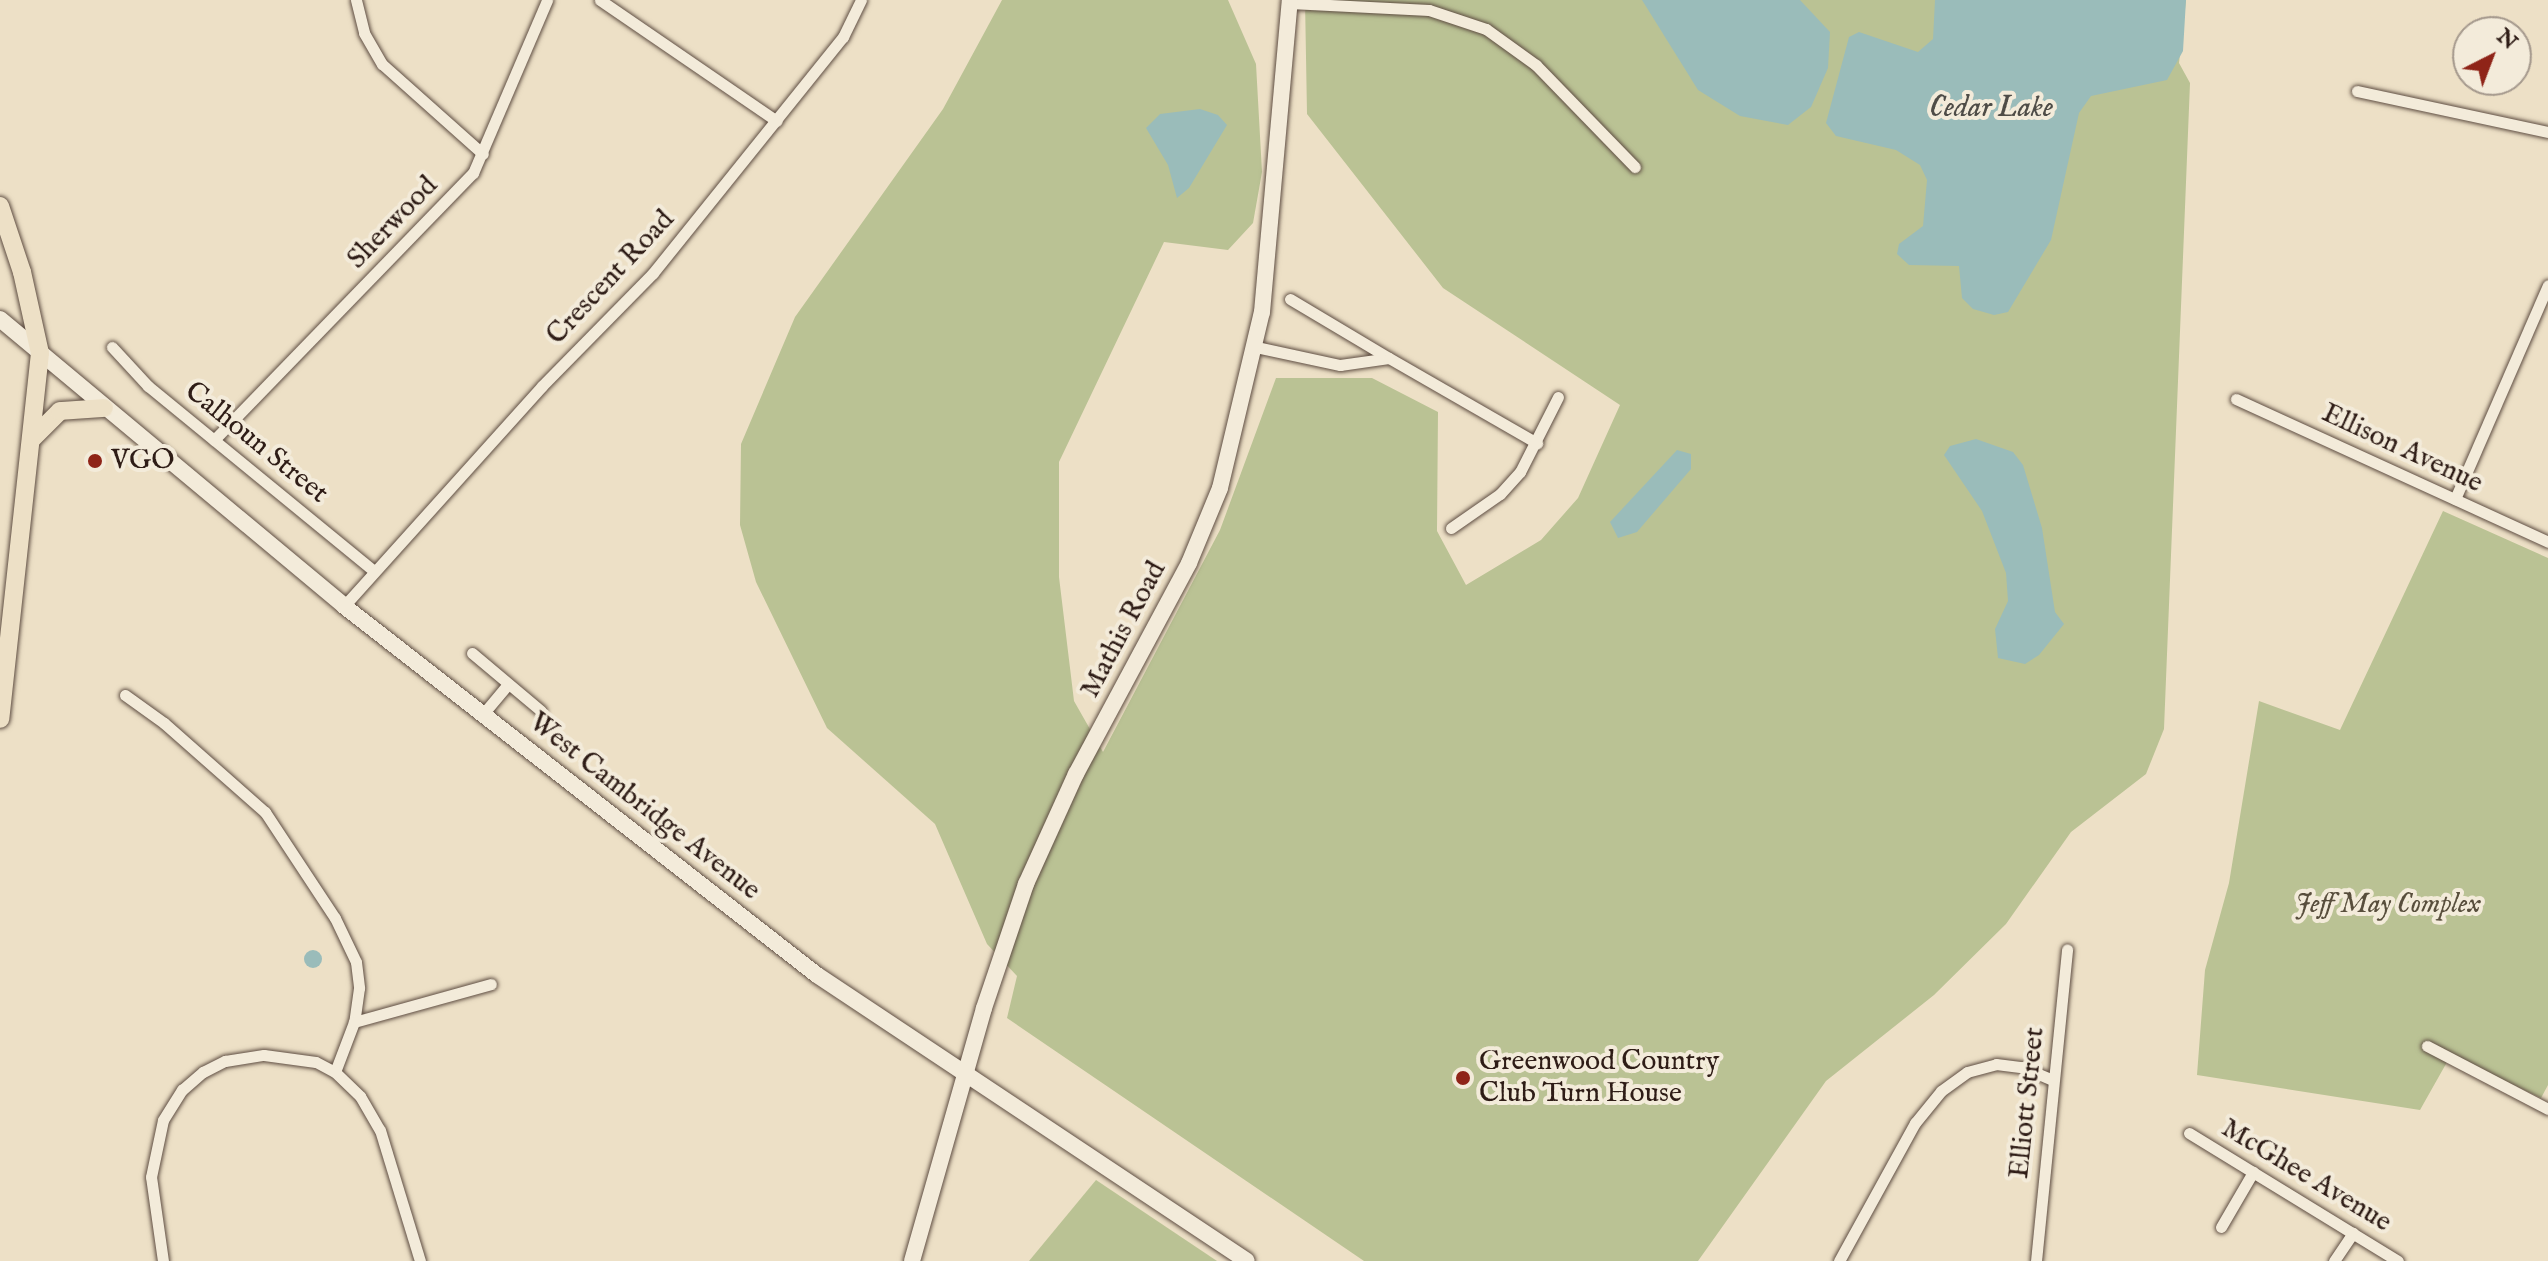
<!DOCTYPE html>
<html>
<head>
<meta charset="utf-8">
<style>
	body { margin:0 }
	#map { position:relative; width:2548px; height:1261px; overflow:hidden; background:#ede0c6; font-family:"IM FELL English",serif }
	div>[style] { position:absolute }
	.green>* { inset:0; background:#bac294 }
	.water>* { inset:0; background:#9abcba }
	.round { border-radius:50% }
	.roads { filter:drop-shadow(0 0 2px #5e4d42) drop-shadow(0 0 2px #5e4d42) }
	.street>* { height:11px; margin:-5.5px; padding:0 5.5px; transform-origin:5.5px; border-radius:5.5px; background:#f3ebda }
	.secondary>* { height:16px; margin:-8px; padding:0 8px; transform-origin:8px; border-radius:8px; background:#f3ebda }
	.primary>* { height:18px; margin:-9px; padding:0 9px; transform-origin:9px; border-radius:9px; background:#ede0c6 }
	.dots>* { width:22px; height:22px; translate:-50% -50%; box-sizing:border-box; border:4px solid #f3ebda; border-radius:50% }
	span { translate:-50% -50%; white-space:nowrap; text-align:center; line-height:1.15; -webkit-text-stroke:8px #f3ebda; paint-order:stroke }
	.street-label { font-size:28px; color:#2e1c16 }
	.poi-label { font-size:28px; color:#2e1c16 }
	.left { translate:0 -50%; text-align:left }
	.park-label { font-size:28px; color:#584e3c; font-style:italic }
	.water-label { font-size:30px; color:#4e4c47; font-style:italic }
	.north { position:absolute; left:2452px; top:16px; width:80px; height:80px; box-sizing:border-box; background:#f3ebda; border:2px solid #a4988c; border-radius:50%; rotate:42deg; font-size:22px; font-weight:700; line-height:32px; text-align:center; color:#2e1c16 }
	.north::after { content:''; display:block; margin:auto; width:28px; height:36px; background:#8f2418; clip-path:polygon(50% 0,100% 100%,50% 72%,0 100%) }
</style>
</head>
<body>
<div id="map">
	<div class="green">
		<i style="clip-path:polygon(1002px 0,1228px 0,1256px 64px,1262px 172px,1253px 223px,1228px 250px,1164px 242px,1059px 462px,1059px 577px,1074px 701px,1103px 752px,1220px 530px,1276px 378px,1372px 378px,1438px 412px,1437px 531px,1466px 585px,1541px 540px,1578px 498px,1620px 405px,1443px 288px,1307px 114px,1305px 0,2186px 0,2179px 63px,2190px 83px,2164px 729px,2146px 774px,2071px 832px,2006px 924px,1934px 995px,1826px 1081px,1698px 1261px,1364px 1261px,1007px 1018px,1017px 976px,987px 944px,935px 824px,827px 728px,756px 582px,740px 525px,741px 444px,795px 317px,943px 109px)"></i>
		<i style="clip-path:polygon(2443px 511px,2548px 558px,2548px 1085px,2541px 1098px,2451px 1055px,2420px 1110px,2197px 1075px,2205px 970px,2229px 883px,2259px 701px,2340px 730px)"></i>
		<i style="clip-path:polygon(1096px 1180px,1217px 1261px,1029px 1261px)"></i>
	</div>
	<div class="water">
		<i style="clip-path:polygon(1642px 0,1800px 0,1830px 32px,1828px 68px,1811px 107px,1788px 125px,1740px 116px,1698px 90px)"></i>
		<i style="clip-path:polygon(1935px 0,2186px 0,2183px 51px,2167px 80px,2091px 96px,2079px 113px,2051px 240px,2008px 312px,1994px 315px,1973px 309px,1962px 298px,1959px 266px,1909px 265px,1897px 254px,1899px 244px,1923px 226px,1927px 180px,1920px 165px,1896px 150px,1836px 136px,1826px 123px,1849px 37px,1859px 32px,1918px 52px,1933px 39px)"></i>
		<i style="clip-path:polygon(1200px 109px,1218px 115px,1227px 125px,1189px 188px,1177px 198px,1168px 165px,1146px 128px,1160px 114px)"></i>
		<i style="clip-path:polygon(1976px 439px,2013px 452px,2023px 465px,2042px 528px,2055px 612px,2064px 624px,2039px 655px,2025px 664px,1998px 658px,1995px 629px,2008px 601px,2006px 573px,1982px 511px,1944px 455px,1950px 446px)"></i>
		<i style="clip-path:polygon(1677px 450px,1691px 454px,1691px 469px,1637px 532px,1618px 538px,1610px 522px)"></i>
		<i class="round" style="left:304px;top:950px;width:18px;height:18px"></i>
	</div>
	<div class="roads">
		<div class="street">
			<i style="left:356px;top:0;width:34px;rotate:76deg"></i>
			<i style="left:364px;top:33px;width:36px;rotate:60deg"></i>
			<i style="left:382px;top:64px;width:135px;rotate:41.7deg"></i>
			<i style="left:600px;top:0;width:214px;rotate:34.4deg"></i>
			<i style="left:1290px;top:3px;width:139px;rotate:2.9deg"></i>
			<i style="left:1429px;top:10px;width:60px;rotate:18.4deg"></i>
			<i style="left:1486px;top:29px;width:62px;rotate:35.8deg"></i>
			<i style="left:1536px;top:65px;width:142px;rotate:45.9deg"></i>
			<i style="left:2357px;top:91px;width:195px;rotate:12.1deg"></i>
			<i style="left:1290px;top:299px;width:115px;rotate:30.8deg"></i>
			<i style="left:112px;top:347px;width:53px;rotate:47.3deg"></i>
			<i style="left:148px;top:386px;width:292px;rotate:39.3deg"></i>
			<i style="left:1256px;top:347px;width:86px;rotate:12.1deg"></i>
			<i style="left:1340px;top:365px;width:49px;rotate:-8.1deg"></i>
			<i style="left:1389px;top:358px;width:171px;rotate:29.9deg"></i>
			<i style="left:2236px;top:399px;width:343px;rotate:24.6deg"></i>
			<i style="left:214px;top:440px;width:372px;rotate:-45.9deg"></i>
			<i style="left:473px;top:173px;width:188px;rotate:-66.8deg"></i>
			<i style="left:2455px;top:499px;width:233px;rotate:-66.5deg"></i>
			<i style="left:1451px;top:528px;width:60px;rotate:-34.8deg"></i>
			<i style="left:1500px;top:494px;width:30px;rotate:-48deg"></i>
			<i style="left:1520px;top:472px;width:84px;rotate:-63.1deg"></i>
			<i style="left:344px;top:606px;width:296px;rotate:-48deg"></i>
			<i style="left:542px;top:386px;width:158px;rotate:-45.5deg"></i>
			<i style="left:653px;top:273px;width:303px;rotate:-51.2deg"></i>
			<i style="left:843px;top:37px;width:41px;rotate:-64.1deg"></i>
			<i style="left:472px;top:653px;width:90px;rotate:40deg"></i>
			<i style="left:125px;top:695px;width:48px;rotate:35.7deg"></i>
			<i style="left:164px;top:723px;width:135px;rotate:41.4deg"></i>
			<i style="left:265px;top:812px;width:127px;rotate:56.6deg"></i>
			<i style="left:335px;top:918px;width:49px;rotate:64.5deg"></i>
			<i style="left:356px;top:962px;width:26px;rotate:83deg"></i>
			<i style="left:359px;top:988px;width:34px;rotate:98deg"></i>
			<i style="left:354px;top:1022px;width:53px;rotate:110.8deg"></i>
			<i style="left:483px;top:714px;width:39px;rotate:-50deg"></i>
			<i style="left:354px;top:1022px;width:142px;rotate:-15.5deg"></i>
			<i style="left:2427px;top:1046px;width:136px;rotate:27.5deg"></i>
			<i style="left:2189px;top:1133px;width:245px;rotate:31.5deg"></i>
			<i style="left:2221px;top:1227px;width:64px;rotate:-59.8deg"></i>
			<i style="left:163px;top:1261px;width:85px;rotate:-98.1deg"></i>
			<i style="left:151px;top:1177px;width:58px;rotate:-78.1deg"></i>
			<i style="left:163px;top:1120px;width:36px;rotate:-58deg"></i>
			<i style="left:182px;top:1090px;width:28px;rotate:-41deg"></i>
			<i style="left:203px;top:1072px;width:25px;rotate:-27deg"></i>
			<i style="left:225px;top:1061px;width:39px;rotate:-9deg"></i>
			<i style="left:264px;top:1055px;width:52px;rotate:7.7deg"></i>
			<i style="left:316px;top:1062px;width:21px;rotate:28deg"></i>
			<i style="left:335px;top:1072px;width:35px;rotate:44deg"></i>
			<i style="left:360px;top:1096px;width:39px;rotate:60deg"></i>
			<i style="left:380px;top:1130px;width:137px;rotate:73deg"></i>
			<i style="left:1839px;top:1261px;width:158px;rotate:-61.2deg"></i>
			<i style="left:1915px;top:1123px;width:41px;rotate:-50.9deg"></i>
			<i style="left:1941px;top:1091px;width:32px;rotate:-36deg"></i>
			<i style="left:1967px;top:1072px;width:30px;rotate:-15deg"></i>
			<i style="left:1996px;top:1064px;width:26px;rotate:7deg"></i>
			<i style="left:2022px;top:1067px;width:33px;rotate:23deg"></i>
			<i style="left:2036px;top:1261px;width:313px;rotate:-84.3deg"></i>
			<i style="left:2334px;top:1261px;width:34px;rotate:-56deg"></i>
		</div>
		<div class="secondary">
			<i style="left:0;top:319px;width:448px;rotate:39.8deg"></i>
			<i style="left:344px;top:606px;width:600px;rotate:37.96deg"></i>
			<i style="left:817px;top:975px;width:516px;rotate:33.63deg"></i>
			<i style="left:912px;top:1261px;width:263px;rotate:-74.1deg"></i>
			<i style="left:984px;top:1008px;width:131px;rotate:-71.3deg"></i>
			<i style="left:1026px;top:884px;width:121px;rotate:-65.6deg"></i>
			<i style="left:1076px;top:774px;width:239px;rotate:-61.8deg"></i>
			<i style="left:1189px;top:563px;width:81px;rotate:-67.5deg"></i>
			<i style="left:1220px;top:488px;width:181px;rotate:-76.6deg"></i>
			<i style="left:1262px;top:312px;width:313px;rotate:-84.9deg"></i>
		</div>
		<div class="primary">
			<i style="left:0;top:206px;width:70px;rotate:71.6deg"></i>
			<i style="left:22px;top:272px;width:83px;rotate:77.5deg"></i>
			<i style="left:40px;top:353px;width:368px;rotate:96.2deg"></i>
			<i style="left:33px;top:438px;width:38px;rotate:-45deg"></i>
			<i style="left:60px;top:411px;width:44px;rotate:-3.9deg"></i>
		</div>
	</div>
	<div class="dots">
		<i style="left:95px;top:461px;background:#8f2418"></i>
		<i style="left:1463px;top:1078px;background:#8f2418"></i>
	</div>
	<div class="street-label">
		<span style="left:393px;top:223px;rotate:-46deg">Sherwood</span>
		<span style="left:611px;top:278px;rotate:-47deg">Crescent Road</span>
		<span style="left:256px;top:443px;rotate:39deg">Calhoun Street</span>
		<span style="left:2402px;top:449px;rotate:25deg">Ellison Avenue</span>
		<span style="left:1124px;top:630px;rotate:-62deg">Mathis Road</span>
		<span style="left:644px;top:807px;rotate:38deg">West Cambridge Avenue</span>
		<span style="left:2028px;top:1103px;rotate:-84deg">Elliott Street</span>
		<span style="left:2306px;top:1176px;rotate:31deg">McGhee Avenue</span>
	</div>
	<div class="poi-label">
		<span class="left" style="left:111px;top:461px">VGO</span>
		<span class="left" style="left:1479px;top:1078px">Greenwood Country<br>Club Turn House</span>
	</div>
	<div class="park-label">
		<span style="left:2388px;top:905px">Jeff May Complex</span>
	</div>
	<div class="water-label">
		<span style="left:1991px;top:108px">Cedar Lake</span>
	</div>
	<div class="north">N</div>
</div>
</body>
</html>
